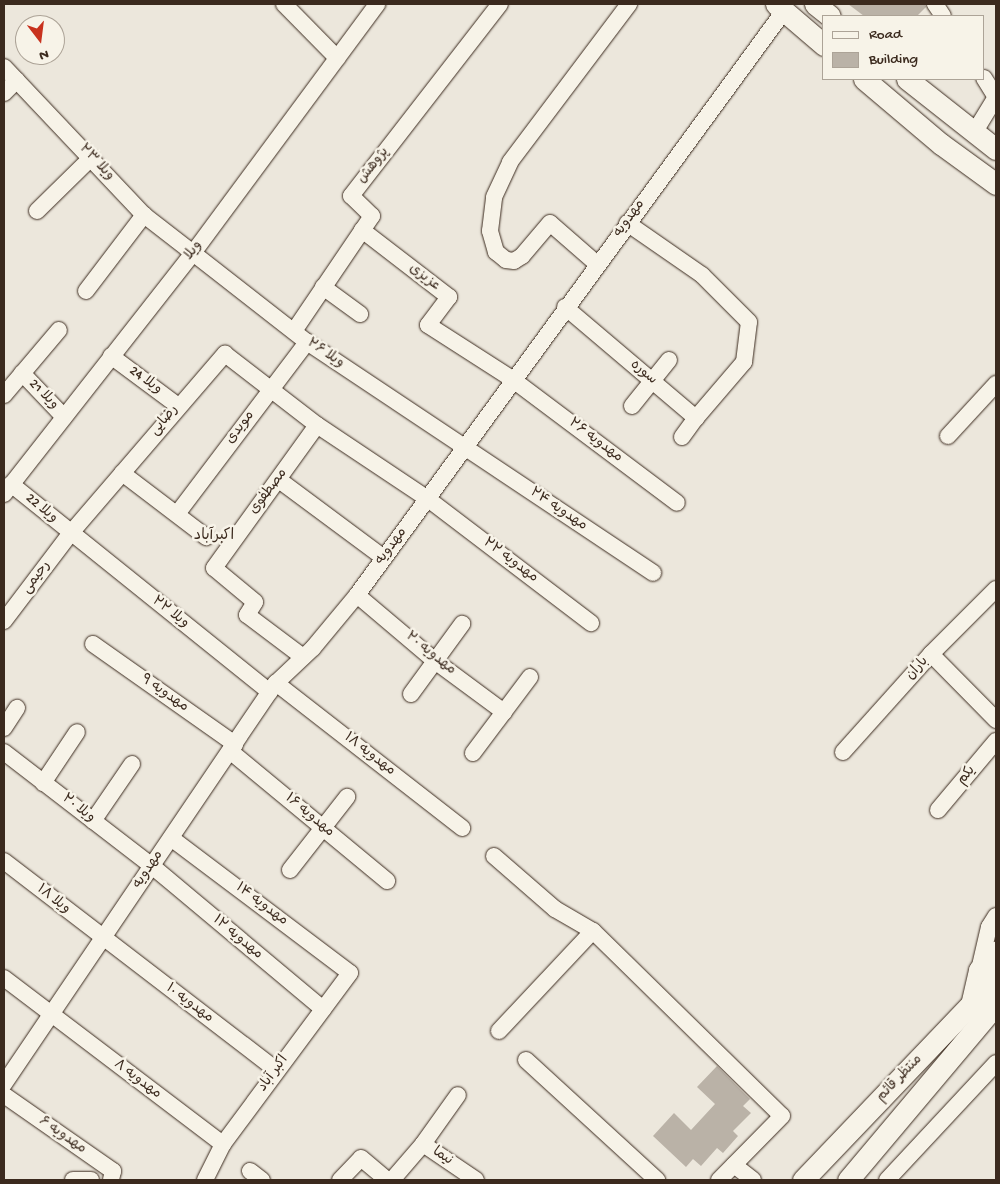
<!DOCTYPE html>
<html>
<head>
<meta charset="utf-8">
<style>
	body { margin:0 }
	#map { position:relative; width:1000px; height:1184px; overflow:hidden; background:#ece7dc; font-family:"Gochi Hand","Playpen Sans Arabic",sans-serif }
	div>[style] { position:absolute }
	.building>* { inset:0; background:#bab2a7 }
	.roads { filter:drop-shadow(0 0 1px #3b2a1e) drop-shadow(0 0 1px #3b2a1e) }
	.minor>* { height:16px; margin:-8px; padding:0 8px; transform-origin:8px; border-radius:8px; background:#f7f3e8 }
	.major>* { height:21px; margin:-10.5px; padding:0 10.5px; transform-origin:10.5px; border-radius:10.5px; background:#f7f3e8 }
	span { translate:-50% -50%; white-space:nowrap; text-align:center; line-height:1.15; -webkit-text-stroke:5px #f7f3e8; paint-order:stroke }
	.street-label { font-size:14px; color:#3b2a1e }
	.neighbourhood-label { font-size:15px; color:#3b2a1e }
	.frame { position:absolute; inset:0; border:5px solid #3b2a1e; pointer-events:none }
	.legend { position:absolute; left:822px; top:15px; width:162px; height:65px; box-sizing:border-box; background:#f7f3e8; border:1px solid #aca397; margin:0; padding:6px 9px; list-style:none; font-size:15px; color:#3b2a1e }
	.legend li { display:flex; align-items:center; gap:10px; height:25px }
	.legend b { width:25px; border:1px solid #aca397 }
	.north { position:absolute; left:15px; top:15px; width:50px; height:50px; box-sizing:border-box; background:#f7f3e8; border:1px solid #aca397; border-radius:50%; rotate:165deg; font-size:14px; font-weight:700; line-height:20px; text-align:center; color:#3b2a1e }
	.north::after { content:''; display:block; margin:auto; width:18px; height:22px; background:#c8321e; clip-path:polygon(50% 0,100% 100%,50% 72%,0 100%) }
</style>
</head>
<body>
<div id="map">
	<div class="building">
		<i style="clip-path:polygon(848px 4px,925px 4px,926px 7px,917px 16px,864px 16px)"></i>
		<i style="clip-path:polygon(717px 1066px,750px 1099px,743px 1106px,751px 1113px,733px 1131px,738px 1136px,723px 1153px,717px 1148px,701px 1166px,693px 1159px,686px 1167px,653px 1136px,674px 1113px,691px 1130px,715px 1104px,697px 1087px)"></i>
	</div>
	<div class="roads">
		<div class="minor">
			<i style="left:284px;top:4px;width:76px;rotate:45.5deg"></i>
			<i style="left:935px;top:4px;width:14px;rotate:56deg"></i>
			<i style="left:4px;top:67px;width:204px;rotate:46.6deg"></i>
			<i style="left:144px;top:215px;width:62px;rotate:37.8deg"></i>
			<i style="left:193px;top:253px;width:145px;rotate:38deg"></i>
			<i style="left:307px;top:342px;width:416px;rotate:33.7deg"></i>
			<i style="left:984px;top:78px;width:22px;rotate:58deg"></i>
			<i style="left:4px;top:93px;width:18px;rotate:-45deg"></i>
			<i style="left:974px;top:133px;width:42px;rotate:-58.6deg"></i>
			<i style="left:37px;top:211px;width:76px;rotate:-44.5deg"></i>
			<i style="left:362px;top:230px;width:110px;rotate:37.6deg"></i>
			<i style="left:449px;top:297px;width:35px;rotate:127deg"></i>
			<i style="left:428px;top:325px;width:100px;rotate:32.7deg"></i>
			<i style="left:512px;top:379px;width:206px;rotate:36.9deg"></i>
			<i style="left:597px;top:264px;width:62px;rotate:-138.9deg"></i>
			<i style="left:550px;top:223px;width:43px;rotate:130.3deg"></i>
			<i style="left:522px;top:256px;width:9px;rotate:148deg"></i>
			<i style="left:514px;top:261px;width:8px;rotate:-173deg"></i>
			<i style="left:506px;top:260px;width:13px;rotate:-141deg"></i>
			<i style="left:496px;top:252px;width:22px;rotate:-106deg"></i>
			<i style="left:490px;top:231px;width:34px;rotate:-83deg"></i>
			<i style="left:494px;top:197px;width:38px;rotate:-65deg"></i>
			<i style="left:510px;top:162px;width:198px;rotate:-53deg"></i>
			<i style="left:323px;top:287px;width:46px;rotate:36.1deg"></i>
			<i style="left:86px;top:291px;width:96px;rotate:-52.7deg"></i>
			<i style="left:565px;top:307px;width:172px;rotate:40.3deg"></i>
			<i style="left:696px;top:418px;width:74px;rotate:-49.4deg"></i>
			<i style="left:744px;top:362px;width:40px;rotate:-82.9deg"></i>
			<i style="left:749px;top:322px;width:66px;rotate:-135deg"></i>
			<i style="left:702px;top:275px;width:91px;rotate:-145.3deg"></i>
			<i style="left:294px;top:331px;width:139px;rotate:-55.9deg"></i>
			<i style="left:372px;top:216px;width:29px;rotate:-136deg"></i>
			<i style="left:351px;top:196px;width:243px;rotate:-52.2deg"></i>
			<i style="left:111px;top:356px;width:84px;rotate:36.7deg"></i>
			<i style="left:22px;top:373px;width:61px;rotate:46.3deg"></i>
			<i style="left:4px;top:395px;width:85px;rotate:-49.8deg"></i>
			<i style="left:632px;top:406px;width:59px;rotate:-51.2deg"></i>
			<i style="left:948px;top:436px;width:71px;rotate:-47.3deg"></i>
			<i style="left:682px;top:437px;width:24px;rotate:-54deg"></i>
			<i style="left:122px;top:473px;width:106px;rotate:37.3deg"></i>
			<i style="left:279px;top:480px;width:131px;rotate:36.6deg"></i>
			<i style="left:11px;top:484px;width:332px;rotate:38.8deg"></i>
			<i style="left:4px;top:494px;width:306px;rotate:-51.9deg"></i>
			<i style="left:193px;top:253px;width:310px;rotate:-53.5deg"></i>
			<i style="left:177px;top:514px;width:216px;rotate:-52.9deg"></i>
			<i style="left:357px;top:595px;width:102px;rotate:40.2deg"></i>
			<i style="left:435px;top:661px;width:86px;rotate:36.5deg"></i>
			<i style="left:4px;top:621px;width:109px;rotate:-52.8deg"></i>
			<i style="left:70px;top:534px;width:238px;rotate:-49.3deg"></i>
			<i style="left:225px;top:354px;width:116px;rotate:37.7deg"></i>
			<i style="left:317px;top:425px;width:133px;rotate:33.7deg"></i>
			<i style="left:428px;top:499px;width:205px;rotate:37.3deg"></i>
			<i style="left:93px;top:644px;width:174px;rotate:35.2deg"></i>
			<i style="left:931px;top:654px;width:93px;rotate:45.4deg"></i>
			<i style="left:303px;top:657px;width:70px;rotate:-143.1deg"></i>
			<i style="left:247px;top:615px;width:15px;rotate:-58deg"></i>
			<i style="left:255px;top:602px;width:53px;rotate:-140.3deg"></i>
			<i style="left:214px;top:568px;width:176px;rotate:-54.2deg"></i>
			<i style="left:276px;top:683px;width:236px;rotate:37.9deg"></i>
			<i style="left:411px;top:694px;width:87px;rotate:-53.9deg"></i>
			<i style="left:4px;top:728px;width:24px;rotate:-57deg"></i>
			<i style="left:230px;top:751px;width:204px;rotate:39.6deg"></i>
			<i style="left:4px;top:752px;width:187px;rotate:37.6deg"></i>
			<i style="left:152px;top:866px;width:223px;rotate:39.9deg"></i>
			<i style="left:843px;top:752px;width:132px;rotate:-48.1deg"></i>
			<i style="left:931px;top:654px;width:92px;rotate:-45deg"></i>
			<i style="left:473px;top:753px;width:95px;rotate:-53.1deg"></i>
			<i style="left:43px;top:783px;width:61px;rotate:-56.3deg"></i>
			<i style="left:938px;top:810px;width:90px;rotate:-50deg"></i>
			<i style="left:93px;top:821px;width:69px;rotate:-55.6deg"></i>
			<i style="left:171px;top:838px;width:224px;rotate:37deg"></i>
			<i style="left:350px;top:973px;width:213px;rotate:126.6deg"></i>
			<i style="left:223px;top:1144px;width:40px;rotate:116.6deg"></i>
			<i style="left:494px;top:856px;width:81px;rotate:41deg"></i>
			<i style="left:555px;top:909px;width:44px;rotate:30.1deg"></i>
			<i style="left:593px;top:931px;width:264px;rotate:44.4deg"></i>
			<i style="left:782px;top:1116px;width:90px;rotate:134.5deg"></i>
			<i style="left:4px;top:861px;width:343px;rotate:37.5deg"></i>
			<i style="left:290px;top:870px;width:93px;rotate:-52deg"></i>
			<i style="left:979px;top:970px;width:44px;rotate:-76.9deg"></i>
			<i style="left:989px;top:927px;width:13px;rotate:-58deg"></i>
			<i style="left:4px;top:978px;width:275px;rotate:37.2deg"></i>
			<i style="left:499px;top:1031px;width:137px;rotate:-46.8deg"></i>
			<i style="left:526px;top:1060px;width:178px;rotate:42.5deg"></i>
			<i style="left:4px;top:1084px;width:485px;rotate:-55.9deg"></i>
			<i style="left:276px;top:683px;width:51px;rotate:-43.4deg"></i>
			<i style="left:313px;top:648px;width:69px;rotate:-50.3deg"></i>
			<i style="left:357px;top:595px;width:723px;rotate:-53.83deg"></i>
			<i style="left:4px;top:1095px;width:133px;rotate:34.9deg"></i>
			<i style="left:113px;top:1171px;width:9px;rotate:103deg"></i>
			<i style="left:423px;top:1144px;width:60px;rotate:-54.5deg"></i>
			<i style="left:734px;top:1165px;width:24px;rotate:38deg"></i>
			<i style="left:250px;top:1171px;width:15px;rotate:37deg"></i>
			<i style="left:73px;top:1180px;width:18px"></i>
			<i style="left:340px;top:1180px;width:30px;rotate:-46deg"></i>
			<i style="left:361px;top:1158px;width:34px;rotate:40deg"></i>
			<i style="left:392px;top:1180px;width:48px;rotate:-49.3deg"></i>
			<i style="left:423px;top:1144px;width:64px;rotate:34.2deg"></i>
			<i style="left:887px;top:1180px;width:160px;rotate:-47deg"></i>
		</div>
		<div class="major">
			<i style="left:776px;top:4px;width:63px;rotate:40.5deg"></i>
			<i style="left:815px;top:4px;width:19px;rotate:39deg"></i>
			<i style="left:864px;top:79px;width:101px;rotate:40.2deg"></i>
			<i style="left:941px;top:144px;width:68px;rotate:36deg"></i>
			<i style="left:907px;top:79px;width:113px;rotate:38.2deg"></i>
			<i style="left:971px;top:1005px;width:36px;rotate:-77deg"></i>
			<i style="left:979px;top:970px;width:25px;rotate:-48deg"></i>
			<i style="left:803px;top:1180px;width:279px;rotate:-46.3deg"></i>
			<i style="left:848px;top:1180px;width:230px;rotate:-49.9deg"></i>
		</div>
	</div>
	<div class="street-label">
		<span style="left:96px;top:163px;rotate:47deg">ویلا ۲۳</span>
		<span style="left:374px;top:166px;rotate:-52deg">پژوهش</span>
		<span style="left:630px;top:219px;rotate:-54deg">مهدویه</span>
		<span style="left:194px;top:251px;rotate:-53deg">ویلا</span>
		<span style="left:424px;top:278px;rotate:37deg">عزیزی</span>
		<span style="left:325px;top:354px;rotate:34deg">ویلا ۲۶</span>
		<span style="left:643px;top:373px;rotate:40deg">سوره</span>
		<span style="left:145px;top:381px;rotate:37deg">ویلا 24</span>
		<span style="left:43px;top:395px;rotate:46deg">ویلا 21</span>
		<span style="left:165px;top:421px;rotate:-50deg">رضایی</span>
		<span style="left:241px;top:428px;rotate:-53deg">مویدی</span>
		<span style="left:595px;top:441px;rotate:37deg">مهدویه ۲۶</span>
		<span style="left:269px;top:492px;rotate:-53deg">مصطفوی</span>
		<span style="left:41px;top:509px;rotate:40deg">ویلا 22</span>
		<span style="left:558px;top:510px;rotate:34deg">مهدویه ۲۴</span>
		<span style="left:392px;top:547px;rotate:-53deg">مهدویه</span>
		<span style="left:510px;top:561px;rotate:37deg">مهدویه ۲۲</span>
		<span style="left:37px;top:578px;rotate:-53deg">رحیمی</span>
		<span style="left:170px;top:613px;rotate:38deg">ویلا ۲۲</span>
		<span style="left:430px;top:654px;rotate:39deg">مهدویه ۲۰</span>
		<span style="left:918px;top:669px;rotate:-48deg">باران</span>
		<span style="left:164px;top:694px;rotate:35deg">مهدویه ۹</span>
		<span style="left:369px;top:755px;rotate:38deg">مهدویه ۱۸</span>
		<span style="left:967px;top:776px;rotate:-50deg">یکم</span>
		<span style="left:78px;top:809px;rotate:38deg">ویلا ۲۰</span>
		<span style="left:309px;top:816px;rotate:40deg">مهدویه ۱۶</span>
		<span style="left:149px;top:870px;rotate:-56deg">مهدویه</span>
		<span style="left:53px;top:900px;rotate:38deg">ویلا ۱۸</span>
		<span style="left:261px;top:905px;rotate:37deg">مهدویه ۱۴</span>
		<span style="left:237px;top:938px;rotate:40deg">مهدویه ۱۲</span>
		<span style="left:189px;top:1004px;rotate:37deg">مهدویه ۱۰</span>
		<span style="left:274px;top:1074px;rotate:-54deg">اکبر آباد</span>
		<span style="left:900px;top:1079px;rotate:-46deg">منتظر قائم</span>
		<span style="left:137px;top:1080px;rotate:37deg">مهدویه ۸</span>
		<span style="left:62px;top:1136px;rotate:35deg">مهدویه ۶</span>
		<span style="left:442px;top:1157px;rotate:34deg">نیما</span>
	</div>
	<div class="neighbourhood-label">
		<span style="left:214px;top:537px">اکبرآباد</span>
	</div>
	<div class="frame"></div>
	<ul class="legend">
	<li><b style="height:6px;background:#f7f3e8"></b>Road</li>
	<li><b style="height:14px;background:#bab2a7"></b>Building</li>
	</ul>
	<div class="north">N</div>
</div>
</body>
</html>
